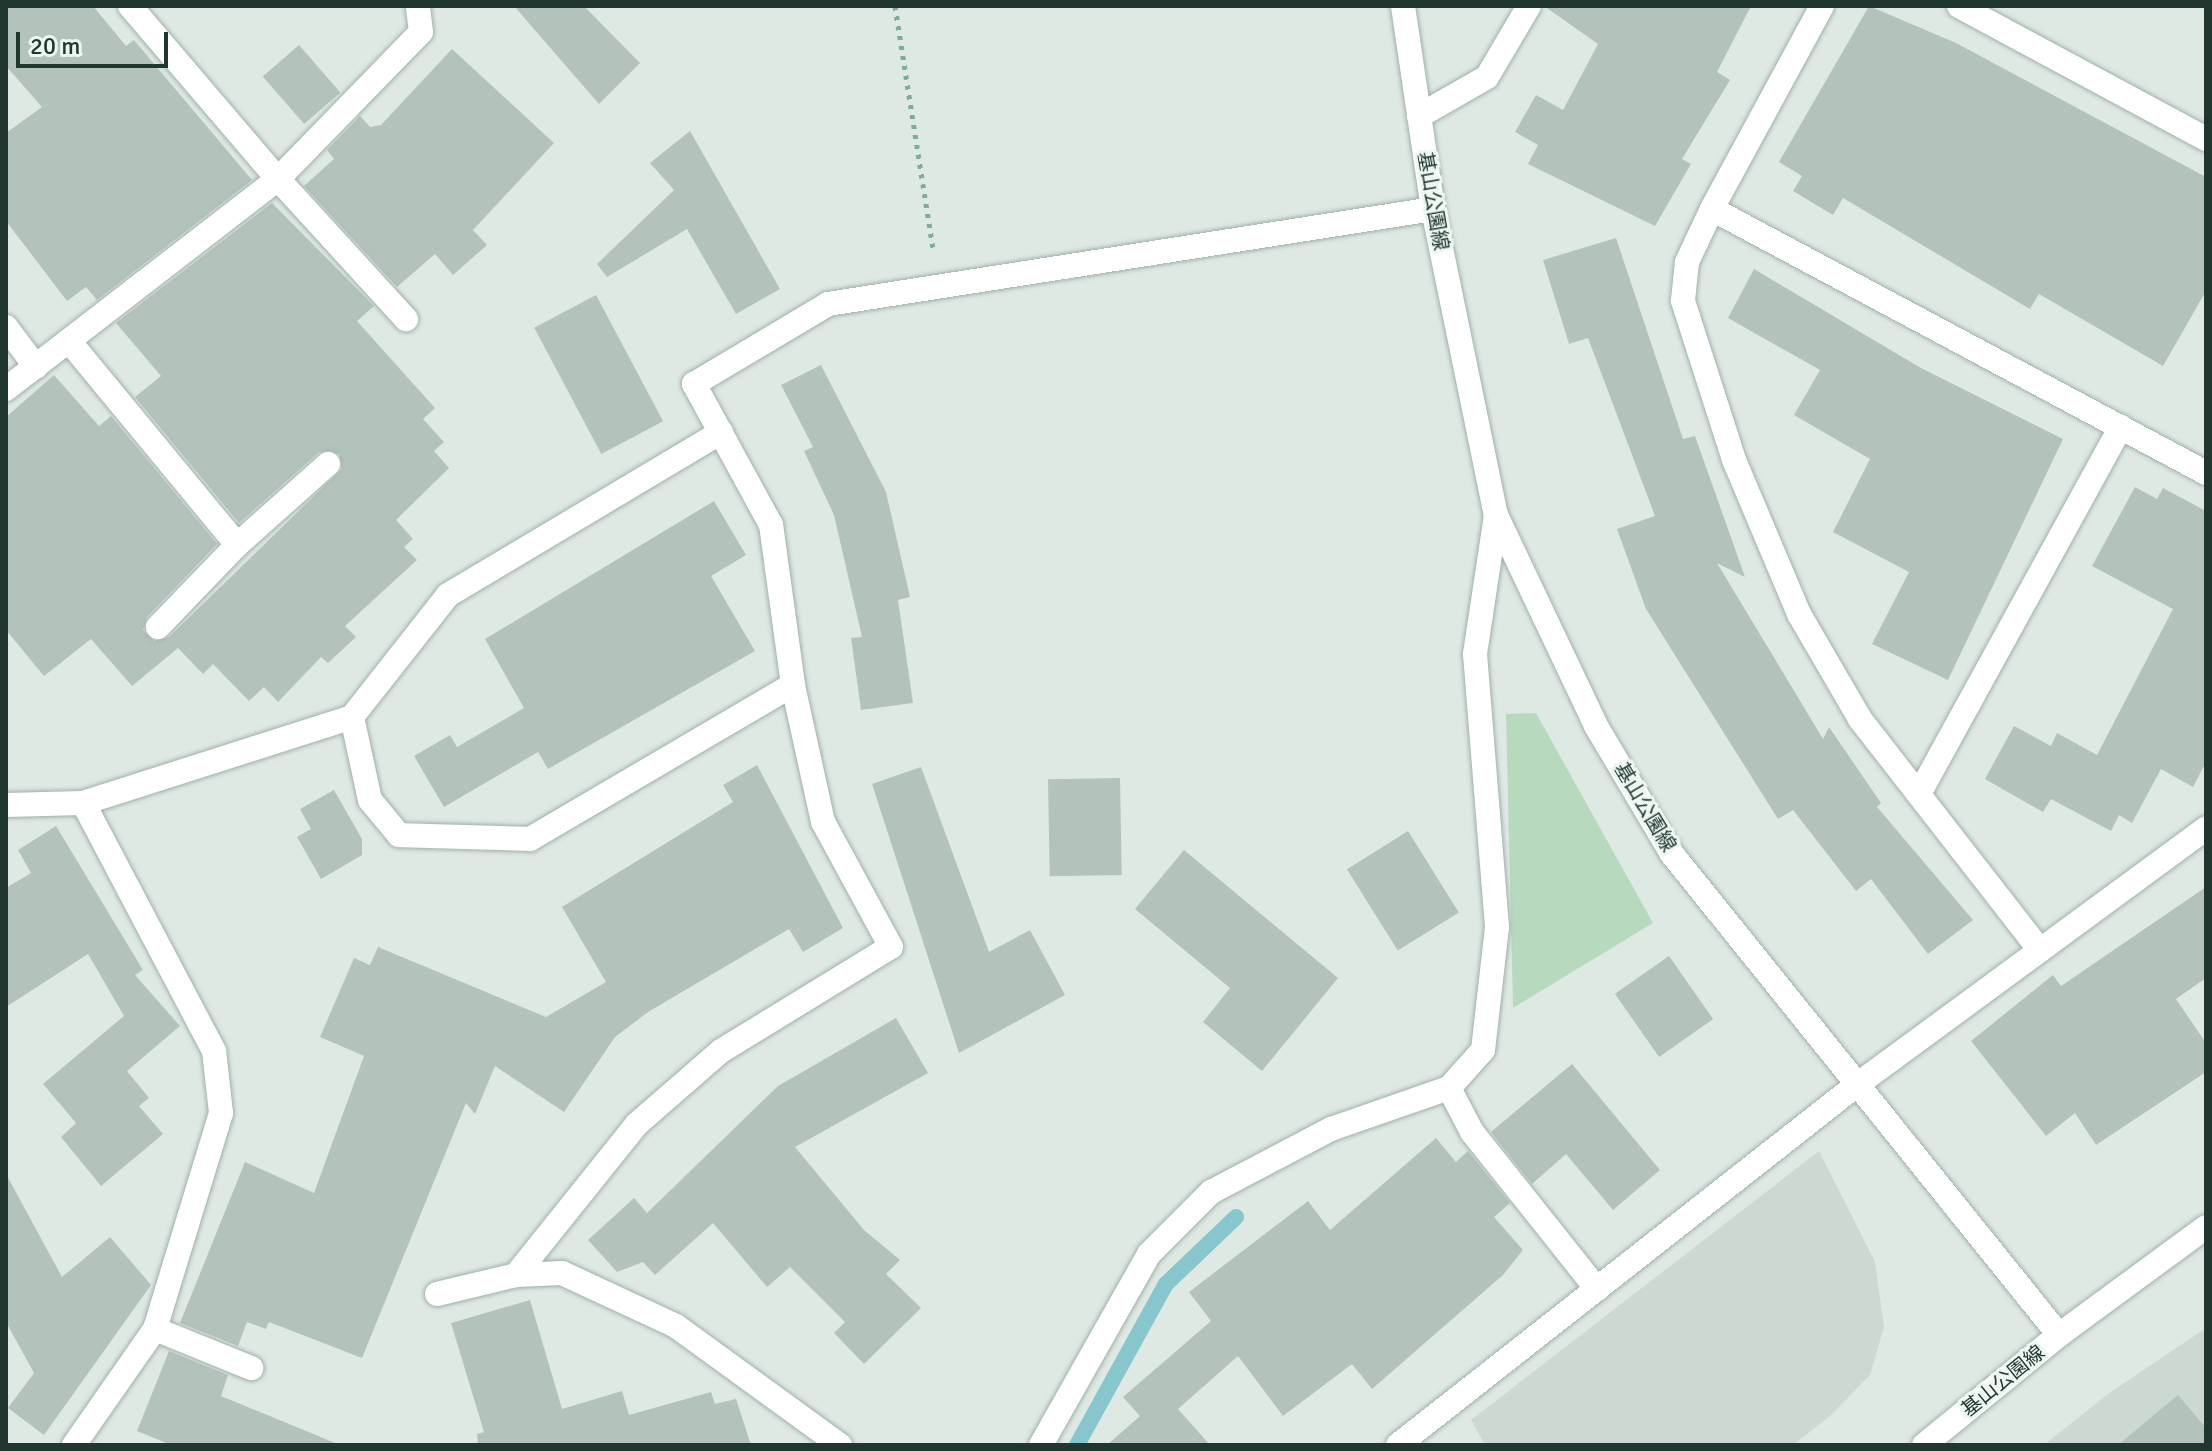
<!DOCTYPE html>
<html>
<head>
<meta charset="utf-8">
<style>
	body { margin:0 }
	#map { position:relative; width:2212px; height:1451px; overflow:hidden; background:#dee9e3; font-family:Signika,"Noto Sans JP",sans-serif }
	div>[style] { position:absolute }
	.built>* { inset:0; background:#ccd8d2 }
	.green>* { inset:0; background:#b7d9be }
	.stream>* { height:16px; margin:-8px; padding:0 8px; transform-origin:8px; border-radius:8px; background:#87c6cc }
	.building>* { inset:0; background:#b3c3bc; transform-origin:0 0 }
	.path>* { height:5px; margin-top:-2.5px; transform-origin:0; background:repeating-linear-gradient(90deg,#7fab9a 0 4px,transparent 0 10px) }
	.roads { filter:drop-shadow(0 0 2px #a1b0aa) drop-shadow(0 0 2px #a1b0aa) }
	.service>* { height:24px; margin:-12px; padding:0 12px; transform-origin:12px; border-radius:12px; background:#fff }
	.minor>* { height:24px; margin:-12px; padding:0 12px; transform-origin:12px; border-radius:12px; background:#fff }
	.tertiary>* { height:24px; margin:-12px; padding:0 12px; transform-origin:12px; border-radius:12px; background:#fff }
	.secondary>* { height:24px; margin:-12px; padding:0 12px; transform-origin:12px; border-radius:12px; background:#fff }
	span { translate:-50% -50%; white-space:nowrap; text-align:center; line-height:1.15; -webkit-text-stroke:6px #eef6f1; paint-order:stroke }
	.street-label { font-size:20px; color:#203730 }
	.frame { position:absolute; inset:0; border:8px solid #203730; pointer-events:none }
	.scale { position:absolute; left:16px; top:32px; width:152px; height:36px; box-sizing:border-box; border:4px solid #203730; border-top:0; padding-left:10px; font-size:24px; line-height:28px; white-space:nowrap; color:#203730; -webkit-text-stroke:6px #eef6f1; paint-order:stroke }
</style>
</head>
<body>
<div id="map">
	<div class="built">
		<i style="clip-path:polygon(1819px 1151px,1875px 1262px,1884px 1327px,1870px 1375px,1830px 1416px,1793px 1445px,1485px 1445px,1471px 1420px)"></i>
		<i style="clip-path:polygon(2206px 1328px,2206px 1445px,2044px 1445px,2108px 1394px)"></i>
	</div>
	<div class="green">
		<i style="clip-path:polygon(1536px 713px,1653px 923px,1513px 1008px,1506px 714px)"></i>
	</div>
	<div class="stream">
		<i style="left:1077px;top:1445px;width:184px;rotate:-61.1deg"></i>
		<i style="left:1166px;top:1284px;width:97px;rotate:-43.7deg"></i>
	</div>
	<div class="building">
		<i style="clip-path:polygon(6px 6px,93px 6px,126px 46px,134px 40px,252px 180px,97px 300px,86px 287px,67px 301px,6px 221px,6px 133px,42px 107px,6px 66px)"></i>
		<i style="clip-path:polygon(514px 6px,584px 6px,640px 63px,599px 104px)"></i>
		<i style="clip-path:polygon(1544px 6px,1751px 6px,1717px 72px,1730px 80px,1682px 159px,1691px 164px,1655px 226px,1528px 164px,1538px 145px,1515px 132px,1536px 95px,1563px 110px,1598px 44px)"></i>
		<i style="clip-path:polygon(1869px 6px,1956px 43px,2206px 177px,2206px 291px,2163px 366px,2039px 294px,2030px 309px,1843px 198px,1833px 215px,1793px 191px,1802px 176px,1779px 162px)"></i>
		<i style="left:299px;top:45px;width:63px;height:48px;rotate:49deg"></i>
		<i style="clip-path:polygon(452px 49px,554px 143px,473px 230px,487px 245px,453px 275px,435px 254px,397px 287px,304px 186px,334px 159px,327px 150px,360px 116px,370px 127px,381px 125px)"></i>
		<i style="clip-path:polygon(690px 131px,780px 289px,736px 314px,687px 229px,607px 277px,597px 264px,674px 190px,650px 163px)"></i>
		<i style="clip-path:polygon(272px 203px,374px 306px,357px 321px,435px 408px,423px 419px,444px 442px,434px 451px,449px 468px,396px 520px,413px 539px,404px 547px,417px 560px,345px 626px,356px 637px,328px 663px,321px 657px,278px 702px,264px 687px,249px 701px,213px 664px,203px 674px,178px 648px,132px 686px,91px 639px,44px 676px,6px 630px,6px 417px,54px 375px,99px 426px,111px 416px,217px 544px,147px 617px,143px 630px,154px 641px,169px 637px,342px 469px,339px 454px,319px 452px,239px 523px,135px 397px,161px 376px,116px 323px)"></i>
		<i style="clip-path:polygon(1616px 238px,1683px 439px,1695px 436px,1745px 577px,1717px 563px,1823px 739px,1829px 727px,1881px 803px,1877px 807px,1973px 920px,1928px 954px,1871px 879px,1856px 891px,1793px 810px,1778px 819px,1646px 609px,1617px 529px,1655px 516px,1588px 338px,1569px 344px,1543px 260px)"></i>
		<i style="clip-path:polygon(1754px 269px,1921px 368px,2063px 439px,1948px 680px,1872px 644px,1909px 572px,1833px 532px,1870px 459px,1794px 415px,1820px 370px,1728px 318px)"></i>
		<i style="left:596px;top:295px;width:143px;height:70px;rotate:62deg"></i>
		<i style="clip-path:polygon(821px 365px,886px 492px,910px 597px,898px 600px,913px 703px,861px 710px,851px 638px,862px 637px,834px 515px,804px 451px,813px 447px,781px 385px)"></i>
		<i style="clip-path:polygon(2135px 487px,2157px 499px,2163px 488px,2206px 511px,2206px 762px,2193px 787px,2161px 769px,2132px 823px,2119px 815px,2111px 831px,2051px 799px,2043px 812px,1985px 779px,2014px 726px,2051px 746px,2057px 733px,2097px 755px,2173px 609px,2092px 566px)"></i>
		<i style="clip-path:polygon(714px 501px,746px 555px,711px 576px,755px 651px,548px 769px,538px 752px,444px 807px,414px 756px,450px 735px,457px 747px,524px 708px,485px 639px)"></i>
		<i style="clip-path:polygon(757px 765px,843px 928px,803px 952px,789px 929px,648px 1012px,615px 1037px,564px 1112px,495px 1066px,475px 1114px,466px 1103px,362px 1358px,269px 1322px,266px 1329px,247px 1322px,238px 1346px,180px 1323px,245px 1162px,314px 1193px,364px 1056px,320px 1037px,354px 958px,370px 965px,378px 947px,546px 1017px,606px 982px,562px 907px,733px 802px,723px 785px)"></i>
		<i style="clip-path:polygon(921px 767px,989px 952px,1030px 930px,1065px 995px,959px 1053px,872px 784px)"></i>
		<i style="left:1120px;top:778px;width:97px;height:72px;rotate:89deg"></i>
		<i style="clip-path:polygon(334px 790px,362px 839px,362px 855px,321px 879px,297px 837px,311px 829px,300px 809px)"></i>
		<i style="clip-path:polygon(56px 826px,143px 970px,135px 975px,180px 1026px,127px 1071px,149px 1098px,139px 1106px,163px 1134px,101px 1186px,61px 1137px,76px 1123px,43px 1084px,124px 1016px,88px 954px,6px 1007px,6px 888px,31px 873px,18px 850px)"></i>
		<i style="left:1408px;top:831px;width:96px;height:72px;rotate:58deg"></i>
		<i style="clip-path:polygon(1184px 850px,1338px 978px,1262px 1071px,1203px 1022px,1230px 988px,1135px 909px)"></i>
		<i style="clip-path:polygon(2206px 887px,2206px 978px,2176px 999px,2206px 1043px,2206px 1072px,2096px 1145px,2075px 1113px,2046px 1136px,1971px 1041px,2053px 975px,2061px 986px)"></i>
		<i style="left:1669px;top:956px;width:77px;height:66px;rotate:55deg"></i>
		<i style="clip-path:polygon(896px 1018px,928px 1073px,795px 1147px,864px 1230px,900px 1260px,886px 1274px,921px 1308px,864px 1364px,834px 1333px,845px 1322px,790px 1267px,767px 1287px,713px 1223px,655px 1275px,643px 1262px,617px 1272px,588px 1240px,634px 1198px,647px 1213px,778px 1086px)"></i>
		<i style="clip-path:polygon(1572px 1064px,1660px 1170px,1613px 1210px,1566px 1154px,1532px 1184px,1491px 1132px)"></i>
		<i style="clip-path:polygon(1436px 1138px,1456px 1162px,1468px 1151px,1510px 1203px,1494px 1217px,1523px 1250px,1503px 1275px,1372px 1389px,1352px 1364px,1283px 1416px,1238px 1356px,1178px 1409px,1210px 1445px,1107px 1445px,1140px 1416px,1123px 1397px,1211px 1321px,1189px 1292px,1308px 1201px,1330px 1230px)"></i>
		<i style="clip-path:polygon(6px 1174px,62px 1277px,110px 1237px,151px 1285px,44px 1435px,8px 1408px,34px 1373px,6px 1322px)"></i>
		<i style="clip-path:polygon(530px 1300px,562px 1409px,622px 1391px,629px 1415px,711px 1392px,715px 1404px,736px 1399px,751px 1445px,478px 1445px,477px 1434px,484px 1432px,451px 1323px)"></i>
		<i style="clip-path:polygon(169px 1351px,228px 1375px,221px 1396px,340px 1445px,171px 1445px,137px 1431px)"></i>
		<i style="clip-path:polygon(2178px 1395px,2206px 1428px,2206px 1445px,2118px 1445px)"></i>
	</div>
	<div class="path">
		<i style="left:895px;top:6px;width:247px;rotate:81.1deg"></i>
	</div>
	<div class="roads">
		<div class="service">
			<i style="left:278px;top:179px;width:190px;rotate:47.6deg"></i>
			<i style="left:69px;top:341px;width:264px;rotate:50.5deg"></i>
			<i style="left:237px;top:545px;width:114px;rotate:133.9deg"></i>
			<i style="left:237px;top:545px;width:122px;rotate:-41.7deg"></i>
			<i style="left:437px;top:1294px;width:81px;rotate:-13.5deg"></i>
			<i style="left:516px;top:1275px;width:46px;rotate:-2.5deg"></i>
			<i style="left:562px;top:1273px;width:126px;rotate:24.9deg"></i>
			<i style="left:676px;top:1326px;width:203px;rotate:36deg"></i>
			<i style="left:155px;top:1329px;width:104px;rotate:22.1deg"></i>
		</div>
		<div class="minor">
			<i style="left:130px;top:6px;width:228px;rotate:49.5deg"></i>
			<i style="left:1822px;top:6px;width:231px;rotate:118.5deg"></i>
			<i style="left:1712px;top:209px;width:59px;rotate:115.3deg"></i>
			<i style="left:1687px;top:262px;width:39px;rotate:96deg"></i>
			<i style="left:1683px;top:301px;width:167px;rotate:72.2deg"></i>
			<i style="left:1734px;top:460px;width:167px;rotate:67.1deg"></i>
			<i style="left:1799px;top:614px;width:121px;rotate:59.8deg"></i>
			<i style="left:1860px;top:719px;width:293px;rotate:52.1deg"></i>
			<i style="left:1959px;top:6px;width:281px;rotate:28.3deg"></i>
			<i style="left:1419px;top:116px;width:78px;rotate:-29.8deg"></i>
			<i style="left:1487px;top:77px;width:82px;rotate:-59.4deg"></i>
			<i style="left:1712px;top:209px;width:560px;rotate:28.12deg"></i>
			<i style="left:6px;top:327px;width:50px;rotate:53.1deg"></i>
			<i style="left:6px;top:389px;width:344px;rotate:-37.7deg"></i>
			<i style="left:278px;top:179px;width:205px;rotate:-45.8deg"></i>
			<i style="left:421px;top:32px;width:26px;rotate:-97deg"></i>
			<i style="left:352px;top:717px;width:85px;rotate:77.8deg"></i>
			<i style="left:370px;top:800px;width:45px;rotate:50.4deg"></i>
			<i style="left:399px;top:835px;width:131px;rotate:1.7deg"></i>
			<i style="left:530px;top:839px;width:305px;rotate:-30.4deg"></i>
			<i style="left:1919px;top:794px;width:419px;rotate:-61.2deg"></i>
			<i style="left:6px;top:805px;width:77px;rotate:-1.5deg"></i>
			<i style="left:83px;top:803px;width:282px;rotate:-17.7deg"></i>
			<i style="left:352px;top:717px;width:155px;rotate:-51.8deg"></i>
			<i style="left:448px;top:595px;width:318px;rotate:-30.8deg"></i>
			<i style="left:1449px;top:1088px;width:50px;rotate:62.4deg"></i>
			<i style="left:1472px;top:1132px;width:201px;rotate:51.5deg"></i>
			<i style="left:516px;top:1275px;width:193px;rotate:-51.3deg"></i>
			<i style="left:637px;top:1124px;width:111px;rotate:-41deg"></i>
			<i style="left:721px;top:1051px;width:199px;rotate:-31.5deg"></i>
			<i style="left:891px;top:947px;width:142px;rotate:-118.5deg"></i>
			<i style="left:823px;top:822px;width:140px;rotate:-102.4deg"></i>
			<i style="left:793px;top:685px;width:162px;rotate:-97.8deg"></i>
			<i style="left:771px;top:525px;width:161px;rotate:-118.6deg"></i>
			<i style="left:694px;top:384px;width:156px;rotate:-30.8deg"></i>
			<i style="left:828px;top:304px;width:612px;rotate:-8.92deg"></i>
			<i style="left:74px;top:1445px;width:141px;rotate:-55.1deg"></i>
			<i style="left:155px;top:1329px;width:226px;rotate:-73deg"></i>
			<i style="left:221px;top:1113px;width:62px;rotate:-96.4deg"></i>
			<i style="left:214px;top:1051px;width:280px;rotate:-117.8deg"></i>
			<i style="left:1041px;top:1445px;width:219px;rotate:-60.5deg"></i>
			<i style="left:1149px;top:1254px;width:88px;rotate:-45deg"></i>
			<i style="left:1211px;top:1192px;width:136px;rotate:-27.7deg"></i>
			<i style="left:1331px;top:1129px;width:125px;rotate:-19.2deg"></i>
			<i style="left:1449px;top:1088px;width:51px;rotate:-48.2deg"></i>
			<i style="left:1483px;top:1050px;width:124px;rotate:-83.5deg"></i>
			<i style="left:1497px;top:927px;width:274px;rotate:-94.6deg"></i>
			<i style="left:1475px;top:654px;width:141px;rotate:-81.4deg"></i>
			<i style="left:1398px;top:1445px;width:580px;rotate:-38.14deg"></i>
			<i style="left:1854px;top:1087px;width:437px;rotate:-36.3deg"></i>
		</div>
		<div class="tertiary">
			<i style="left:2059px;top:1335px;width:182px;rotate:-36.3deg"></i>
		</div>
		<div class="secondary">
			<i style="left:1403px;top:6px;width:205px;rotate:81.6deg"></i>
			<i style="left:1433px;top:209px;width:312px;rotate:78.4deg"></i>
			<i style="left:1496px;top:515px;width:233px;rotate:64.6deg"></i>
			<i style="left:1596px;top:726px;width:149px;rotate:59.3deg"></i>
			<i style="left:1672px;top:854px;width:617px;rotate:51.18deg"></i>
			<i style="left:2059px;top:1335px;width:174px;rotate:140.8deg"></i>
		</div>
	</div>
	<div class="street-label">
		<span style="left:1433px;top:201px;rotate:80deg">基山公園線</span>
		<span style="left:1645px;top:807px;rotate:59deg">基山公園線</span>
		<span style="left:2003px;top:1381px;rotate:-39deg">基山公園線</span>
	</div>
	<div class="frame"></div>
	<div class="scale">20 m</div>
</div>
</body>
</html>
